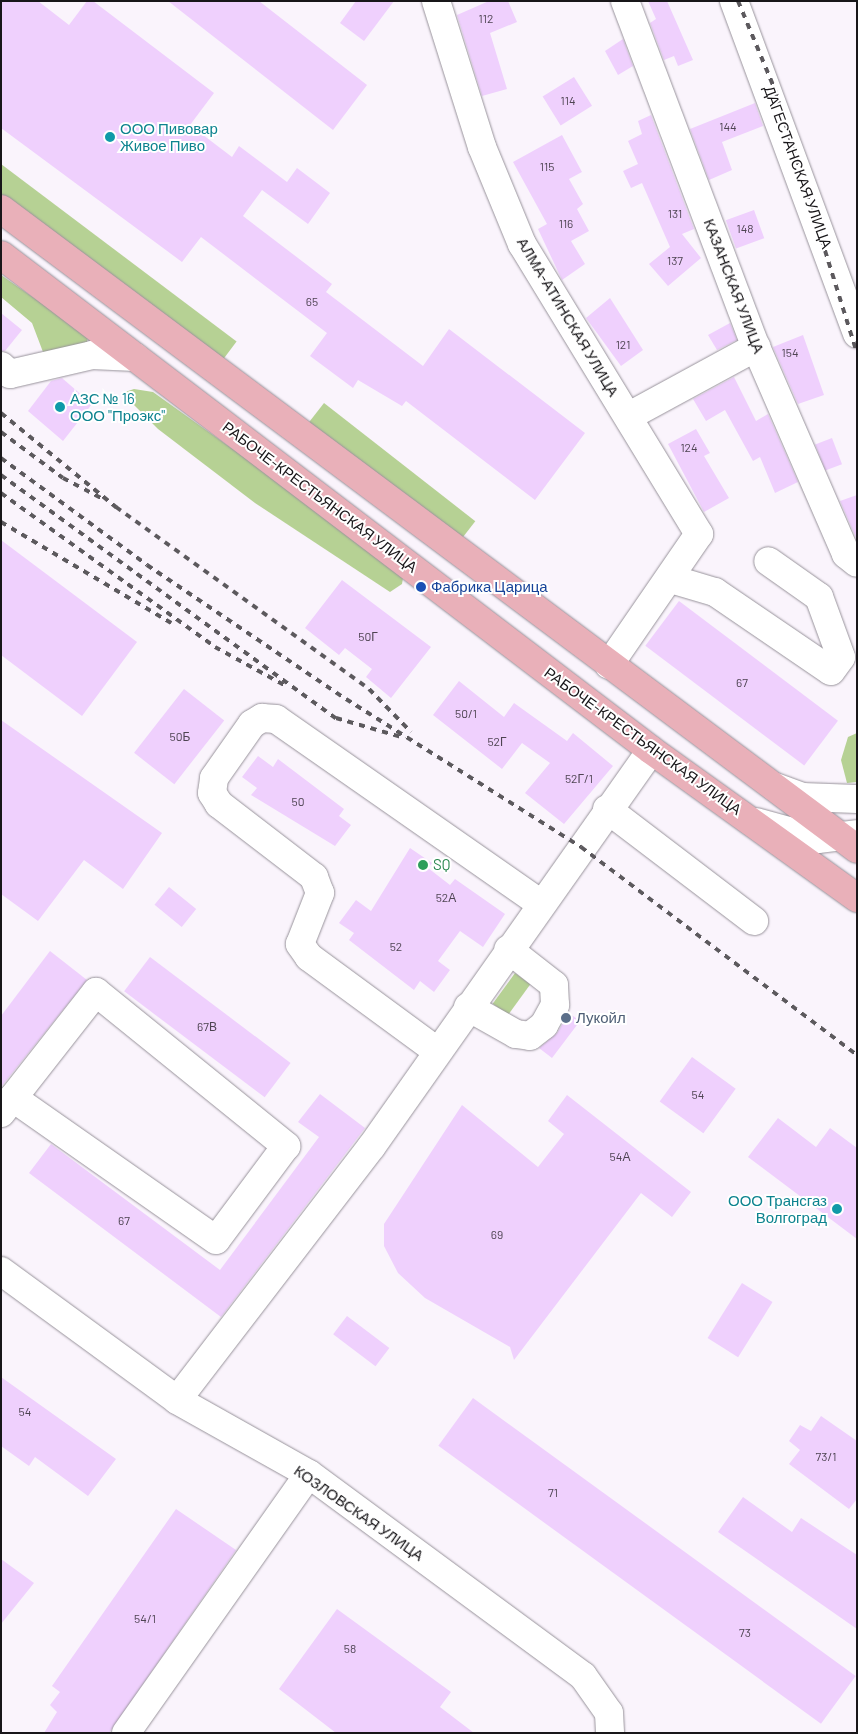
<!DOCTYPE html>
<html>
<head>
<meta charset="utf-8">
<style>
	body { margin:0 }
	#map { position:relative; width:858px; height:1734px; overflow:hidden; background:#faf4fc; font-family:Barlow,sans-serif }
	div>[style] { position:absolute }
	.green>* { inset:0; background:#b6d194; transform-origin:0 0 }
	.building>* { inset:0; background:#efd0fd; transform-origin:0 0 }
	.roads { filter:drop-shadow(0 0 1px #98939b) drop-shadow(0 0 1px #98939b) }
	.minor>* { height:28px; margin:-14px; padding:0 14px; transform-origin:14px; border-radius:14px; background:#fff }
	.major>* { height:28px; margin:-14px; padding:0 14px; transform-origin:14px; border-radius:14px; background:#e9b0b9 }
	.rail>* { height:4px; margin-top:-2px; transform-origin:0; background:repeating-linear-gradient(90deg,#5c595d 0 6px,transparent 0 12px) }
	.dots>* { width:14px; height:14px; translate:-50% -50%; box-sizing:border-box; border:2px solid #fff; border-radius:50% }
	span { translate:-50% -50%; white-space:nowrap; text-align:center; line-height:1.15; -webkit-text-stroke:4px #fff; paint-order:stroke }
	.number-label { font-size:12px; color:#4e4452 }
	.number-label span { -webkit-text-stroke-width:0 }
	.culture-label { font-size:15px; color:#0d838f }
	.left { translate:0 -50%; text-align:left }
	.right { translate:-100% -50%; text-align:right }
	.street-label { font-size:15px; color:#181619 }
	.transit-label { font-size:15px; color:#164399 }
	.leisure-label { font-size:15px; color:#27864d }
	.service-label { font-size:15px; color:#4e5e75 }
	.frame { position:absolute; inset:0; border:2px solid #181619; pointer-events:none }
</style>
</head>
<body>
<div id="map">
	<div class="green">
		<i style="left:1px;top:164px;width:295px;height:34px;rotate:37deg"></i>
		<i style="clip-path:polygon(1px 275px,89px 336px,83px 351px,57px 357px,43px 352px,32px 323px,1px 297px)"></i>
		<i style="clip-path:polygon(134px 389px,153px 392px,404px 572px,402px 584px,390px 592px,255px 503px,158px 429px,122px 393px)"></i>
		<i style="left:324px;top:403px;width:192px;height:32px;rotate:38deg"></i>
		<i style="clip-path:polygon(857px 733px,857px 782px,847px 783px,841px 760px,848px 737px)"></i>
		<i style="left:515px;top:973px;width:19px;height:38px;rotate:36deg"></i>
	</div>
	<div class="building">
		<i style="clip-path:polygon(1px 1px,38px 1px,69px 25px,87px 1px,93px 1px,214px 93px,190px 125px,232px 157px,239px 146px,287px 182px,297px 168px,330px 193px,308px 224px,262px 190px,243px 216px,332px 284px,326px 292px,423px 366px,449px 329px,585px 433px,535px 500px,406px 401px,402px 406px,358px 380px,353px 388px,310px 356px,327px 333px,201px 237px,182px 262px,1px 128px)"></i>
		<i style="clip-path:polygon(168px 1px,259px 1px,367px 85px,333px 130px)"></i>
		<i style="clip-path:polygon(356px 1px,394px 1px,364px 41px,340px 23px)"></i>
		<i style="clip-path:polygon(489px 1px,508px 1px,517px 22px,490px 33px,507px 89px,482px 96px,457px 15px)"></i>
		<i style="clip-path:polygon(648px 1px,667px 1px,693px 60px,678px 66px,674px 56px,664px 60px,650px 23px,656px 19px)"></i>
		<i style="clip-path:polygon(623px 39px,633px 66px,618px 75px,605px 51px)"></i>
		<i style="left:574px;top:77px;width:34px;height:37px;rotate:58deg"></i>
		<i style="clip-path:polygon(755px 103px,763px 126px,722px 142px,732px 170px,709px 180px,690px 129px)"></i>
		<i style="clip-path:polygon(651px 115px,694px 229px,682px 234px,701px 258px,668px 286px,649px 264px,670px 247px,642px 183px,631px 188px,623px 171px,638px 164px,628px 141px,642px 134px,638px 121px)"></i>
		<i style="clip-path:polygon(562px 135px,582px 172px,569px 179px,583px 204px,577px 209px,589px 231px,571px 241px,585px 264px,562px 280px,538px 229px,547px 224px,513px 162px)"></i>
		<i style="left:754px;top:210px;width:30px;height:30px;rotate:70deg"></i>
		<i style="clip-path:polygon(610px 298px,643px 350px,621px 366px,586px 318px)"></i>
		<i style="clip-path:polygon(1px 313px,22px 330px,5px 351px,1px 351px)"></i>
		<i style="clip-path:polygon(730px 323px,737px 340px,717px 350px,708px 335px)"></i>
		<i style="clip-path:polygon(803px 335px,824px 395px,798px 404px,773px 347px)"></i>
		<i style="clip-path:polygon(734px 377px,756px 421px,768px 414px,798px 482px,775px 493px,760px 457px,753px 461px,725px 410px,706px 421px,693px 399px)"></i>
		<i style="clip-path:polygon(62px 378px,92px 404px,63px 441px,28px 411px,51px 381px)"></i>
		<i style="clip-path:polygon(696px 429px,710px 453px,704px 456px,729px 498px,704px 512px,668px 444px)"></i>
		<i style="left:832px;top:438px;width:28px;height:18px;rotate:69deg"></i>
		<i style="clip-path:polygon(857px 495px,857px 540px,840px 501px)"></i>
		<i style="clip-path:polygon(1px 540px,137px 642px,82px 716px,1px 655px)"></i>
		<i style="clip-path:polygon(342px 580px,431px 647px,391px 698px,366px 677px,372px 669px,345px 648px,339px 655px,305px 628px)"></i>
		<i style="left:679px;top:601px;width:199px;height:56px;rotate:37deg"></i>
		<i style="clip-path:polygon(459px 681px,504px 717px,514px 703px,567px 741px,573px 733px,613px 766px,564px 824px,525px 793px,550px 763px,522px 743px,502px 769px,433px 715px)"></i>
		<i style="left:184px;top:689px;width:51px;height:81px;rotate:38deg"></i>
		<i style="clip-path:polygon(1px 720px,162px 833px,123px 889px,84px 860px,38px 921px,1px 894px)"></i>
		<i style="clip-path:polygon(258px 756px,273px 767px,278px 759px,344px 809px,339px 816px,351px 825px,335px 846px,251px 795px,257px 788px,242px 777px)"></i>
		<i style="clip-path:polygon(410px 848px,432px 863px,428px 868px,450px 885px,455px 879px,505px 914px,483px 947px,460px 931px,438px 961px,450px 970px,434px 992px,420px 981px,414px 990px,349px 940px,354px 933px,339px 923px,356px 900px,371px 911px)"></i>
		<i style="left:169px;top:887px;width:35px;height:23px;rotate:39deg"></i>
		<i style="clip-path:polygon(50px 951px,87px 980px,1px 1087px,1px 1016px)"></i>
		<i style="left:150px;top:957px;width:176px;height:43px;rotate:37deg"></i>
		<i style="clip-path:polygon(569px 1013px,580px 1021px,552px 1058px,539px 1048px,557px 1033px)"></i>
		<i style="left:692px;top:1057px;width:54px;height:55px;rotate:36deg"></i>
		<i style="clip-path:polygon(320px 1094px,365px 1128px,221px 1317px,29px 1173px,51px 1144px,220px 1270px,319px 1137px,298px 1122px)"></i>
		<i style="clip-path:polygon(567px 1095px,691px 1192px,672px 1217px,641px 1193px,514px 1360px,510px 1347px,425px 1298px,398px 1273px,384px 1246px,384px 1224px,462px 1105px,538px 1167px,564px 1134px,548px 1121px)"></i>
		<i style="clip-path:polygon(778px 1118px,816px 1147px,830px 1128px,857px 1148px,857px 1239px,748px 1157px)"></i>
		<i style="left:742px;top:1283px;width:36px;height:65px;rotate:32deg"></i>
		<i style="left:347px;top:1316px;width:53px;height:23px;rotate:37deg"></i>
		<i style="clip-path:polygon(1px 1377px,116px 1459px,88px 1496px,35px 1457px,29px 1466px,1px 1446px)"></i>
		<i style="left:473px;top:1398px;width:473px;height:59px;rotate:36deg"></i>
		<i style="clip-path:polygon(821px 1416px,857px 1441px,857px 1499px,849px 1509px,789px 1464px,800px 1450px,789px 1441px,800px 1425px,811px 1431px)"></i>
		<i style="clip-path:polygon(743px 1497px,792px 1532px,801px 1518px,857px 1555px,857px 1629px,718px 1532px)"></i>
		<i style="clip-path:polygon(176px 1509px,236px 1550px,109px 1733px,44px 1733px,57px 1712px,50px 1705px,60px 1692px,52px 1686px)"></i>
		<i style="clip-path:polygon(1px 1559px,34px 1583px,1px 1624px)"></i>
		<i style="clip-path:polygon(337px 1609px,451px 1692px,440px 1707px,474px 1733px,336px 1733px,279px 1689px)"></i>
	</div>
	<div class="roads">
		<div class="minor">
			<i style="left:436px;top:1px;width:153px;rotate:72.5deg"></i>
			<i style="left:482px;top:147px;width:105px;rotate:67.6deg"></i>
			<i style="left:522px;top:244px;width:340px;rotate:58.6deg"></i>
			<i style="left:699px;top:534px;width:159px;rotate:124.5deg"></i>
			<i style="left:625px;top:1px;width:370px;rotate:69.3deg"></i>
			<i style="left:756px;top:347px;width:226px;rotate:66.5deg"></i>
			<i style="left:846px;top:554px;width:14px;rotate:39deg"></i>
			<i style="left:734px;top:1px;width:355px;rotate:69.7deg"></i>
			<i style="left:1px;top:366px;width:12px;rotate:42deg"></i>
			<i style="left:10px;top:374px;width:84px;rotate:-13deg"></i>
			<i style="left:92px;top:355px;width:43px;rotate:2.7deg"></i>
			<i style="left:629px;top:416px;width:145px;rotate:-28.5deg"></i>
			<i style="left:671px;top:579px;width:46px;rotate:16.5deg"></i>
			<i style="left:715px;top:592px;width:140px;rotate:34.3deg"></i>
			<i style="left:831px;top:671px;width:17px;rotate:-54deg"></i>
			<i style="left:841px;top:657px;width:64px;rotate:-110.1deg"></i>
			<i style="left:819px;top:597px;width:62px;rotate:-144.8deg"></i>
			<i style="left:775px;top:787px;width:29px;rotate:20deg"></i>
			<i style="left:802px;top:797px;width:55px;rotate:2.1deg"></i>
			<i style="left:607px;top:809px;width:185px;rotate:37.3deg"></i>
			<i style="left:756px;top:822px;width:64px;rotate:15.3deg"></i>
			<i style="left:818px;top:839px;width:39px;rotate:-7deg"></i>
			<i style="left:468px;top:1007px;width:55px;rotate:29.4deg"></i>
			<i style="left:516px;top:1034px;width:14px;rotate:8deg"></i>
			<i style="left:530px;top:1036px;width:18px;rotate:-38deg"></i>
			<i style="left:544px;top:1025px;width:23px;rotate:-61deg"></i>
			<i style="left:555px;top:1005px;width:20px;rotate:-93deg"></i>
			<i style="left:554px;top:985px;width:58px;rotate:-142deg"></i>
			<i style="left:437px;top:1051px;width:159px;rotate:-143.7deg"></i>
			<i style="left:309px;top:957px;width:16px;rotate:-125deg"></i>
			<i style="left:300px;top:944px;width:55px;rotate:-68.6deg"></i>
			<i style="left:320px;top:893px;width:17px;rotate:-111deg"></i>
			<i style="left:314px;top:877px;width:120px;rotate:-142.5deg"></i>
			<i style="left:219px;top:804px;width:13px;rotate:-122deg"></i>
			<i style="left:212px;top:793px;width:15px;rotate:-82deg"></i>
			<i style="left:214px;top:778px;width:66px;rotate:-54.9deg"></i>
			<i style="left:252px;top:724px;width:12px;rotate:-31deg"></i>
			<i style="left:262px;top:718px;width:14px;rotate:4deg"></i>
			<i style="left:276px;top:719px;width:322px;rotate:34.9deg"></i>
			<i style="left:1px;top:1113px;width:154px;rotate:-51.9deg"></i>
			<i style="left:96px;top:992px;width:245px;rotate:39deg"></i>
			<i style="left:286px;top:1146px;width:117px;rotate:126.7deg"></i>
			<i style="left:216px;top:1240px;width:248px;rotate:-145deg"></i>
			<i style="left:1px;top:1271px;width:218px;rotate:36.2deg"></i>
			<i style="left:177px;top:1400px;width:151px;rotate:29.3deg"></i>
			<i style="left:309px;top:1474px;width:340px;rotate:36.4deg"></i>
			<i style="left:583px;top:1676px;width:45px;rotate:54.9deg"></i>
			<i style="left:609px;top:1713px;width:20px;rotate:87deg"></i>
			<i style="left:177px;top:1400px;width:320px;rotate:-52.5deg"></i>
			<i style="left:372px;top:1146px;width:484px;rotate:-54.8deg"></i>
			<i style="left:126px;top:1733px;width:317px;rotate:-54.8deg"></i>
		</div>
		<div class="major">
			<i style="left:1px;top:209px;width:1069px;rotate:36.78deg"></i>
			<i style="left:1px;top:255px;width:817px;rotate:37.29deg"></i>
			<i style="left:651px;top:750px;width:254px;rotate:35.7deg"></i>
		</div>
	</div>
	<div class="rail">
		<i style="left:738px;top:1px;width:96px;rotate:67.4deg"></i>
		<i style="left:775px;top:90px;width:276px;rotate:72.7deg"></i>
		<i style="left:1px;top:413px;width:149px;rotate:39.3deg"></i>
		<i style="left:116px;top:507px;width:312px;rotate:35.7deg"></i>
		<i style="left:369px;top:689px;width:60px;rotate:45.7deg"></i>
		<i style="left:1px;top:432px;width:77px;rotate:36.6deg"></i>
		<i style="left:63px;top:478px;width:43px;rotate:27.8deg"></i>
		<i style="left:1px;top:458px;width:181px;rotate:36.2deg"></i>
		<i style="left:147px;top:565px;width:240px;rotate:34deg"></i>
		<i style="left:346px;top:699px;width:278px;rotate:32.2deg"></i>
		<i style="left:581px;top:847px;width:346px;rotate:37deg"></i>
		<i style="left:1px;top:475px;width:414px;rotate:36deg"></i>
		<i style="left:336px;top:718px;width:72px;rotate:16.2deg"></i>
		<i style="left:1px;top:493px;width:264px;rotate:35.7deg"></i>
		<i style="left:215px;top:647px;width:81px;rotate:28.8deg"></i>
		<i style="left:1px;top:522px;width:198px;rotate:30.7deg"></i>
	</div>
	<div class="dots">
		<i style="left:110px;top:137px;background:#0f9aa8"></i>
		<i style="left:60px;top:407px;background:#0f9aa8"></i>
		<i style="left:421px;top:587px;background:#1a4fb4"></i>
		<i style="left:423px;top:865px;background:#2e9e5b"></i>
		<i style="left:566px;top:1018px;background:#5c6f8a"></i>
		<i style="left:837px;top:1209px;background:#0f9aa8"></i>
	</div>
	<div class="number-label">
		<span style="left:486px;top:19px">112</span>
		<span style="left:568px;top:101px">114</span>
		<span style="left:728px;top:127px">144</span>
		<span style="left:547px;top:167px">115</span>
		<span style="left:675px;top:214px">131</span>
		<span style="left:566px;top:224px">116</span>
		<span style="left:745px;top:229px">148</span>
		<span style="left:675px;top:261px">137</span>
		<span style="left:312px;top:302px">65</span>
		<span style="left:623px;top:345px">121</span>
		<span style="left:790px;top:353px">154</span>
		<span style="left:689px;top:448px">124</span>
		<span style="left:368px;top:637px">50Г</span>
		<span style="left:742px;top:683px">67</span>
		<span style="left:466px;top:714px">50/1</span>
		<span style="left:180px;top:737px">50Б</span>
		<span style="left:497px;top:742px">52Г</span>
		<span style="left:579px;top:779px">52Г/1</span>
		<span style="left:298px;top:802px">50</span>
		<span style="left:446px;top:898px">52А</span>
		<span style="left:396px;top:947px">52</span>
		<span style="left:207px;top:1027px">67В</span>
		<span style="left:698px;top:1095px">54</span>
		<span style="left:620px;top:1157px">54А</span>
		<span style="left:124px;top:1221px">67</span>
		<span style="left:497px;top:1235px">69</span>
		<span style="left:25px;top:1412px">54</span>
		<span style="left:826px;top:1457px">73/1</span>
		<span style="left:553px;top:1493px">71</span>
		<span style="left:145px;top:1619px">54/1</span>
		<span style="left:745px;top:1633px">73</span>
		<span style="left:350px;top:1649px">58</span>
	</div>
	<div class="culture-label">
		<span class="left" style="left:120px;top:137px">ООО Пивовар<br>Живое Пиво</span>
		<span class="left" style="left:70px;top:407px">АЗС № 16<br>ООО "Проэкс"</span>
		<span class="right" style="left:827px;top:1209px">ООО Трансгаз<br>Волгоград</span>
	</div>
	<div class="street-label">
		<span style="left:798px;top:167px;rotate:70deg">ДАГЕСТАНСКАЯ УЛИЦА</span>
		<span style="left:734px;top:286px;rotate:69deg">КАЗАНСКАЯ УЛИЦА</span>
		<span style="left:568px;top:317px;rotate:59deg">АЛМА-АТИНСКАЯ УЛИЦА</span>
		<span style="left:320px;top:497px;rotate:37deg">РАБОЧЕ-КРЕСТЬЯНСКАЯ УЛИЦА</span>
		<span style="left:643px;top:741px;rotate:36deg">РАБОЧЕ-КРЕСТЬЯНСКАЯ УЛИЦА</span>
		<span style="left:359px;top:1513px;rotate:35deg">КОЗЛОВСКАЯ УЛИЦА</span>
	</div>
	<div class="transit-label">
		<span class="left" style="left:431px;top:587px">Фабрика Царица</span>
	</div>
	<div class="leisure-label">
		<span class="left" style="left:433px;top:865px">SQ</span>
	</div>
	<div class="service-label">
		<span class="left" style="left:576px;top:1018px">Лукойл</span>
	</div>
	<div class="frame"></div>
</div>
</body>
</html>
